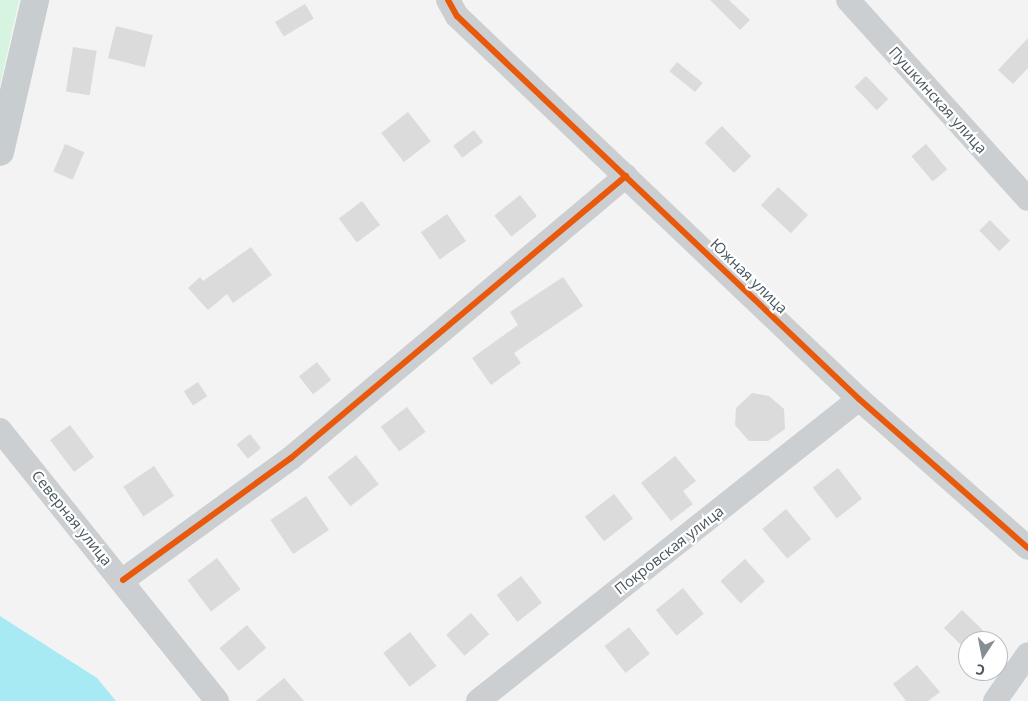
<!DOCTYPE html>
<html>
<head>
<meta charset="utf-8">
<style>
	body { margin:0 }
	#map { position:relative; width:1028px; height:701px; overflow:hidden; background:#f3f3f3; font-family:"Open Sans",sans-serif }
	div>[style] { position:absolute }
	.green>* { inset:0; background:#d6f4df }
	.water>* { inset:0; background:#a8eaf4 }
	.building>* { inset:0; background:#dbdbdc; transform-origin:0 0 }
	.minor>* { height:24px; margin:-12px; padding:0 12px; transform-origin:12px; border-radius:12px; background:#cccfd2 }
	.major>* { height:28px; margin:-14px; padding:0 14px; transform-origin:14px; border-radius:14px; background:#c8cdd0 }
	.cycleway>* { height:6px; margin:-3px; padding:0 3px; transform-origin:3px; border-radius:3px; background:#e8590c }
	span { translate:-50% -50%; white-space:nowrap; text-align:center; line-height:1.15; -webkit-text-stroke:4.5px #fff; paint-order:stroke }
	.street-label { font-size:15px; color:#485761 }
	.north { position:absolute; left:958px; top:631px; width:50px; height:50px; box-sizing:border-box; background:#fff; border:1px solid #b6bcc0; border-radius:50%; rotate:191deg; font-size:14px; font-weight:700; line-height:20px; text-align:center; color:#485761 }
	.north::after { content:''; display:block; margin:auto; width:18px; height:22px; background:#848e94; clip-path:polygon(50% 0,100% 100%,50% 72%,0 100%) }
</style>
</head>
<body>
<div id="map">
	<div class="green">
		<i style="clip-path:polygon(0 0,19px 0,0 85px)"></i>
	</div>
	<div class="water">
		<i style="clip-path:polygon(0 616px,97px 678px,116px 701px,0 701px)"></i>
	</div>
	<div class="building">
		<i style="clip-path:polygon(710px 0,729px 0,750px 20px,740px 30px)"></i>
		<i style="left:305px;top:4px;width:17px;height:35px;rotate:59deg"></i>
		<i style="left:116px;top:26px;width:38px;height:33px;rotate:14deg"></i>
		<i style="clip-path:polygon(1028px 38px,1028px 68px,1013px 84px,998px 70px)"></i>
		<i style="left:73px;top:47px;width:24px;height:45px;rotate:9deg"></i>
		<i style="left:677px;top:62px;width:33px;height:12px;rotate:39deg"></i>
		<i style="left:866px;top:76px;width:32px;height:16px;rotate:46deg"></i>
		<i style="left:408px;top:112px;width:37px;height:34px;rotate:52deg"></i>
		<i style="left:722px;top:126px;width:42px;height:24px;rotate:46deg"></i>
		<i style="left:474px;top:130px;width:15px;height:26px;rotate:53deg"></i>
		<i style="left:65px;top:144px;width:21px;height:30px;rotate:23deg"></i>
		<i style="left:926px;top:144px;width:33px;height:19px;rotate:50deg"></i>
		<i style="left:778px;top:187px;width:41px;height:25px;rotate:43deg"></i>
		<i style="left:520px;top:195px;width:27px;height:33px;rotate:51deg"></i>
		<i style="left:362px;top:201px;width:30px;height:29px;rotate:53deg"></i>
		<i style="left:447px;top:214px;width:33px;height:32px;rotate:55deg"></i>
		<i style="left:990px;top:220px;width:29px;height:15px;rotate:46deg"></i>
		<i style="clip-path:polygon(251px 247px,272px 275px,233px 303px,227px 294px,208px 310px,188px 288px,200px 277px,203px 281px)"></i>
		<i style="clip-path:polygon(563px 277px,583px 306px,514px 353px,521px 363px,491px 385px,472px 358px,518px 325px,510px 312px)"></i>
		<i style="left:317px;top:362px;width:23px;height:23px;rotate:52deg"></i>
		<i style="left:198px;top:382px;width:17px;height:17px;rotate:57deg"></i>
		<i style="clip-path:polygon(752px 393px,769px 396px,784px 409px,785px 429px,768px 441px,749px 441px,735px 425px,736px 408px)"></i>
		<i style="left:407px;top:407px;width:31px;height:33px;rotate:53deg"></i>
		<i style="left:70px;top:425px;width:40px;height:25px;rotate:53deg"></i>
		<i style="left:250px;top:434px;width:18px;height:17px;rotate:52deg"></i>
		<i style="left:356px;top:455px;width:37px;height:36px;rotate:52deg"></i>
		<i style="clip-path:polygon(675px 456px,696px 481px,683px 491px,693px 504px,671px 521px,641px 483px)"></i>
		<i style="left:154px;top:466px;width:36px;height:37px;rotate:56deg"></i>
		<i style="left:838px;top:468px;width:39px;height:32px;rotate:52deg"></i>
		<i style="left:614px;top:494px;width:31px;height:37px;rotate:52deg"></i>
		<i style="left:306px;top:496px;width:41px;height:43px;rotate:56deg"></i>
		<i style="left:786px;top:509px;width:39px;height:31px;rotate:50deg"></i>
		<i style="left:217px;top:558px;width:39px;height:37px;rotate:53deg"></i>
		<i style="left:745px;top:559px;width:30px;height:33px;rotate:48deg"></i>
		<i style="left:521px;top:576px;width:34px;height:31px;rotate:52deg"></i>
		<i style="left:683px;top:588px;width:33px;height:35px;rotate:51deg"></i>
		<i style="clip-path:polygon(962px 610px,994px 641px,968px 641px,968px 652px,944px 628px)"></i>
		<i style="left:471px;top:613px;width:28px;height:33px;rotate:49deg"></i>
		<i style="left:247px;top:625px;width:30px;height:36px;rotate:50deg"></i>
		<i style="left:629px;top:627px;width:34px;height:31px;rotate:52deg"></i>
		<i style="left:410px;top:632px;width:43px;height:34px;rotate:52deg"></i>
		<i style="clip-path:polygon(917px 665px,940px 692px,928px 701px,906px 701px,893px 684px)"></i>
		<i style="clip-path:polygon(284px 678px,304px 701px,256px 701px)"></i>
	</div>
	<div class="minor">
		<i style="left:448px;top:0;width:18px;rotate:61deg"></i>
		<i style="left:457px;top:16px;width:555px;rotate:43.61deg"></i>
		<i style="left:859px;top:399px;width:225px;rotate:41.4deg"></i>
		<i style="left:848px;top:0;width:268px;rotate:47.9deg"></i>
		<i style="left:0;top:430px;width:347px;rotate:51.3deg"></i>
		<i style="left:123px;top:580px;width:208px;rotate:-36deg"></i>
		<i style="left:291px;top:458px;width:438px;rotate:-40.1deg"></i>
		<i style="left:478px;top:701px;width:486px;rotate:-38.4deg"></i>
		<i style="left:995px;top:701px;width:57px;rotate:-54.9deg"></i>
	</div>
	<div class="major">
		<i style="left:0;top:152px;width:156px;rotate:-77deg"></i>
	</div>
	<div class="cycleway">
		<i style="left:448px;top:0;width:18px;rotate:61deg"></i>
		<i style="left:457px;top:16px;width:555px;rotate:43.61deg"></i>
		<i style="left:859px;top:399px;width:225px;rotate:41.4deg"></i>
		<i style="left:123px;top:580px;width:208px;rotate:-36deg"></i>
		<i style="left:291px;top:458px;width:438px;rotate:-40.1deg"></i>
	</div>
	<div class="street-label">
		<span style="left:938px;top:100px;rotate:48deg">Пушкинская улица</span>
		<span style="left:749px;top:276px;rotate:44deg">Южная улица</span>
		<span style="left:72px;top:518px;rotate:51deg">Северная улица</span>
		<span style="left:669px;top:550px;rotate:-38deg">Покровская улица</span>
	</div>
	<div class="north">С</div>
</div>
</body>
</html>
